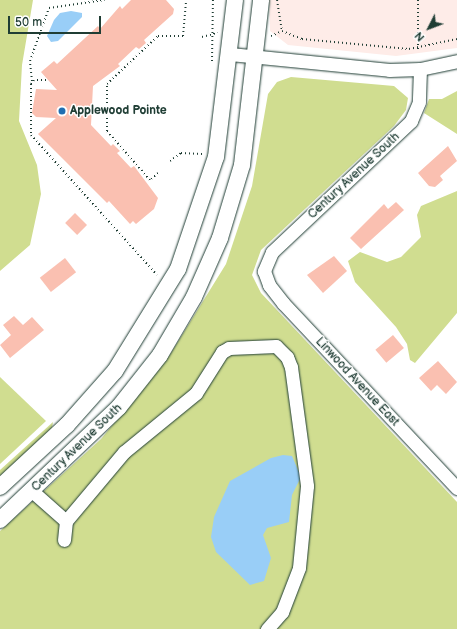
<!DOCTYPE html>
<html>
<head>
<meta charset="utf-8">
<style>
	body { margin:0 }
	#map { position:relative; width:457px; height:629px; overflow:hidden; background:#fff; font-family:"Balsamiq Sans",sans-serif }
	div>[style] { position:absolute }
	.built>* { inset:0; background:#feece8 }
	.green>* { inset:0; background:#d0dd90 }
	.water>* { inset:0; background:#99cef7 }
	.building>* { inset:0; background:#fac0b1; transform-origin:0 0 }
	.path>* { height:2px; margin-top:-1px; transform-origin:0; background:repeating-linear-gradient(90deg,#1f3d34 0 1px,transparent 0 4px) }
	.roads { filter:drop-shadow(0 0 1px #1f3d34) drop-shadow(0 0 1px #1f3d34) }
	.minor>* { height:13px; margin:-6.5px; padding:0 6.5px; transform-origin:6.5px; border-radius:6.5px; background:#fff }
	.major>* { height:16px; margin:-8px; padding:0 8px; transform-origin:8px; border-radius:8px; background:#fff }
	.dots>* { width:11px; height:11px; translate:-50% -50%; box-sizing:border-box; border:2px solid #fff; border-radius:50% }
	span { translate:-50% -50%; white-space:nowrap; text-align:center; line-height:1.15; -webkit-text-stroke:3px #fff; paint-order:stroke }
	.poi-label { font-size:12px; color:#1f3d34; font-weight:700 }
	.left { translate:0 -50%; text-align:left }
	.street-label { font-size:12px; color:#1f3d34 }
	.north { position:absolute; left:409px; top:8px; width:40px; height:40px; -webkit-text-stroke:3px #fff; paint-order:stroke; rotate:228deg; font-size:11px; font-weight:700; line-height:16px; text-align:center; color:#1f3d34 }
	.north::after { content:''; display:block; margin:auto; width:14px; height:18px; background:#1f3d34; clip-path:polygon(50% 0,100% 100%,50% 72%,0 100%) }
	.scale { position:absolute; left:8px; top:16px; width:93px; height:18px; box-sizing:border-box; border:2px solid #1f3d34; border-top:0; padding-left:5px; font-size:12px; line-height:14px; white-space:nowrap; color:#1f3d34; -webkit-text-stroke:3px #fff; paint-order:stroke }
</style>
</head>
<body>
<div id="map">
	<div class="built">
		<i style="clip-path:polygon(269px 0,457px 0,457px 48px,396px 56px,288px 45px,270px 31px)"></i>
	</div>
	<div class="green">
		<i style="clip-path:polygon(0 0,33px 0,22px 65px,19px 121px,37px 165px,41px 194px,30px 245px,0 271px)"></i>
		<i style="clip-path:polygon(291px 77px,394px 86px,408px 98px,406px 110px,394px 126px,261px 250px,252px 275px,261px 293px,457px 502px,457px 629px,0 629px,0 531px,101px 439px,169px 356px,226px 264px,252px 186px,268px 94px,277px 82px)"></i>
		<i style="clip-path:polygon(457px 91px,457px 134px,424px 113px,429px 99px,442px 99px)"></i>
		<i style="clip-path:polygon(457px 191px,457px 313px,415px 363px,410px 360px,407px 344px,396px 327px,355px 282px,348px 261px,360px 252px,387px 262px,401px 257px,421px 237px,417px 215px,421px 206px)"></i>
		<i style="clip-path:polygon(0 377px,46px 421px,0 464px)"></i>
		<i style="clip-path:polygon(53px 422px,52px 428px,0 476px,0 470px)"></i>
	</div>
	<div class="water">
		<i style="clip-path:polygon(71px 11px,82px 13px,82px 17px,58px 41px,51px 42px,47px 36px,54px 20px,60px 13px)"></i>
		<i style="clip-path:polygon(283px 455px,292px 456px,301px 477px,292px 495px,289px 522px,267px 528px,263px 535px,271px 558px,264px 581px,250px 585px,216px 552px,211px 537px,214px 517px,230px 481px,271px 458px)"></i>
	</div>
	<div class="building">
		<i style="clip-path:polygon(131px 0,166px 0,174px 9px,173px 14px,144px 40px,146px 43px,139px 49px,136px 47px,118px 64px,120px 66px,93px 86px,91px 125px,111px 146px,113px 144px,120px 151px,117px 153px,131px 168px,134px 166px,158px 198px,154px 209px,136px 224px,133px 221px,130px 224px,109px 201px,107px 203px,38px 134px,56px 118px,36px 117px,32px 113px,36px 89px,57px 90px,41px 72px,54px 61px,57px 64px,98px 26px,100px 29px,120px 6px,122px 9px)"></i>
		<i style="clip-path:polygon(448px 146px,457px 161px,440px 176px,443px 180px,435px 187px,429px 186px,418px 173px)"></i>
		<i style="clip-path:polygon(396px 202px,404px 210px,361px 249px,350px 238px,384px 204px,388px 209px)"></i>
		<i style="left:75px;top:213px;width:17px;height:14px;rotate:45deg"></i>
		<i style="clip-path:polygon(334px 256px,347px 271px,323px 293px,307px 275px)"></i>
		<i style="left:65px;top:258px;width:18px;height:32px;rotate:52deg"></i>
		<i style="clip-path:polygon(14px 316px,23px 325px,32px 317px,44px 330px,10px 358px,0 345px,11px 335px,3px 325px)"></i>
		<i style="left:393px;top:335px;width:17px;height:23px;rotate:50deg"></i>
		<i style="clip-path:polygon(438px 361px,457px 382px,446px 394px,437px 385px,431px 391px,419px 378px)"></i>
	</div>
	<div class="path">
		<i style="left:277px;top:0;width:31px;rotate:81deg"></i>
		<i style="left:282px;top:31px;width:22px;rotate:22deg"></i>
		<i style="left:302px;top:39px;width:107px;rotate:5.3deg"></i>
		<i style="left:409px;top:49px;width:49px;rotate:-11.8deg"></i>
		<i style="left:418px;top:0;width:49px;rotate:90deg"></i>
		<i style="left:183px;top:36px;width:36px;rotate:-85deg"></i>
		<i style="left:271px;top:36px;width:12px;rotate:-24deg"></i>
		<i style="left:202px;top:37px;width:16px;rotate:-15deg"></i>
		<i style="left:212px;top:61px;width:61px;rotate:-89.1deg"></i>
		<i style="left:46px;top:80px;width:12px;rotate:180deg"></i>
		<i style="left:34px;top:80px;width:5px;rotate:127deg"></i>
		<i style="left:31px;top:84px;width:51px;rotate:90deg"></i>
		<i style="left:31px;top:135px;width:188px;rotate:48deg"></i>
		<i style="left:32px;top:81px;width:20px;rotate:-96deg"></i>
		<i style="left:30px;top:61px;width:56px;rotate:-70.3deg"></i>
		<i style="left:49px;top:8px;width:56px;rotate:-8.3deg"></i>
		<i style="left:170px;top:161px;width:14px;rotate:-36deg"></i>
		<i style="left:181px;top:153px;width:21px;rotate:3deg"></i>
		<i style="left:158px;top:173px;width:11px;rotate:139deg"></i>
		<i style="left:150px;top:180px;width:65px;rotate:-131.3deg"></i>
		<i style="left:107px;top:131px;width:47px;rotate:-90deg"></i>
		<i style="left:107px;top:84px;width:70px;rotate:-43.3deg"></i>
		<i style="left:158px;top:36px;width:27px"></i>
	</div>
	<div class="roads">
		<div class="minor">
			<i style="left:230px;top:54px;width:160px;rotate:5.7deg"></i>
			<i style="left:389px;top:70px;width:31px;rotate:-2deg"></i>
			<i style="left:420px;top:69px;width:38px;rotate:-12deg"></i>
			<i style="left:420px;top:69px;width:33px;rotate:92deg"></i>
			<i style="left:419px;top:102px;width:21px;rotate:113deg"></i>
			<i style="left:411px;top:121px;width:191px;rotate:136.7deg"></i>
			<i style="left:272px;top:252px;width:21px;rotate:113deg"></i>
			<i style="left:264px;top:271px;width:15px;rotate:70deg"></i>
			<i style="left:269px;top:285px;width:23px;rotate:52deg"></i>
			<i style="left:283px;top:303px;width:254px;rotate:46.8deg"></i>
			<i style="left:32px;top:491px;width:45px;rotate:41.4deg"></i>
			<i style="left:66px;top:521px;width:19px;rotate:96deg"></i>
			<i style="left:66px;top:521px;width:90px;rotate:-50deg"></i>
			<i style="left:124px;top:452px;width:93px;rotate:-39.3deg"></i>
			<i style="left:196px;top:393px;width:49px;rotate:-57.6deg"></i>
			<i style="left:222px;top:352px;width:8px;rotate:-30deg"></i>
			<i style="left:229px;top:348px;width:47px;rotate:-2.4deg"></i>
			<i style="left:276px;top:346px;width:16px;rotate:45deg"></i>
			<i style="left:287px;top:357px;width:11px;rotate:68deg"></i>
			<i style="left:291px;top:367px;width:120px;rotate:82.3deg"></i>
			<i style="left:307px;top:486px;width:82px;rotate:95.6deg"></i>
			<i style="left:299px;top:568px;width:47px;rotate:111.1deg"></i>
			<i style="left:282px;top:612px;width:23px;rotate:131deg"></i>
		</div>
		<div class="major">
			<i style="left:0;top:487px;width:91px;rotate:-42.8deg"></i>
			<i style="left:67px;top:425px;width:72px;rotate:-48.4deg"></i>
			<i style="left:115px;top:371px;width:120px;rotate:-58.3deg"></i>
			<i style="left:178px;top:269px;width:118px;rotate:-71.3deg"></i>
			<i style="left:216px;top:157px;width:158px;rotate:-83.1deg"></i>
			<i style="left:0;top:520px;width:164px;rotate:-43.5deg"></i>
			<i style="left:119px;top:407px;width:66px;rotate:-51.7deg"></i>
			<i style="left:160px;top:355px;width:67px;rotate:-59.6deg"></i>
			<i style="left:194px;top:297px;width:64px;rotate:-66.2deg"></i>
			<i style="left:220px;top:238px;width:76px;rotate:-73.2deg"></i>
			<i style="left:242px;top:165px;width:166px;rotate:-83.4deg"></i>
		</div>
	</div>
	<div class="dots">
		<i style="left:62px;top:111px;background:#1f6fb2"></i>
	</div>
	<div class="poi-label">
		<span class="left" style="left:70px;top:111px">Applewood Pointe</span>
	</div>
	<div class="street-label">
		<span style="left:354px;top:176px;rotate:-43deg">Century Avenue South</span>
		<span style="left:357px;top:382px;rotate:47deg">Linwood Avenue East</span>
		<span style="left:77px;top:448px;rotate:-44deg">Century Avenue South</span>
	</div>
	<div class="north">N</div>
	<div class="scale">50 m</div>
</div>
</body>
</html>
